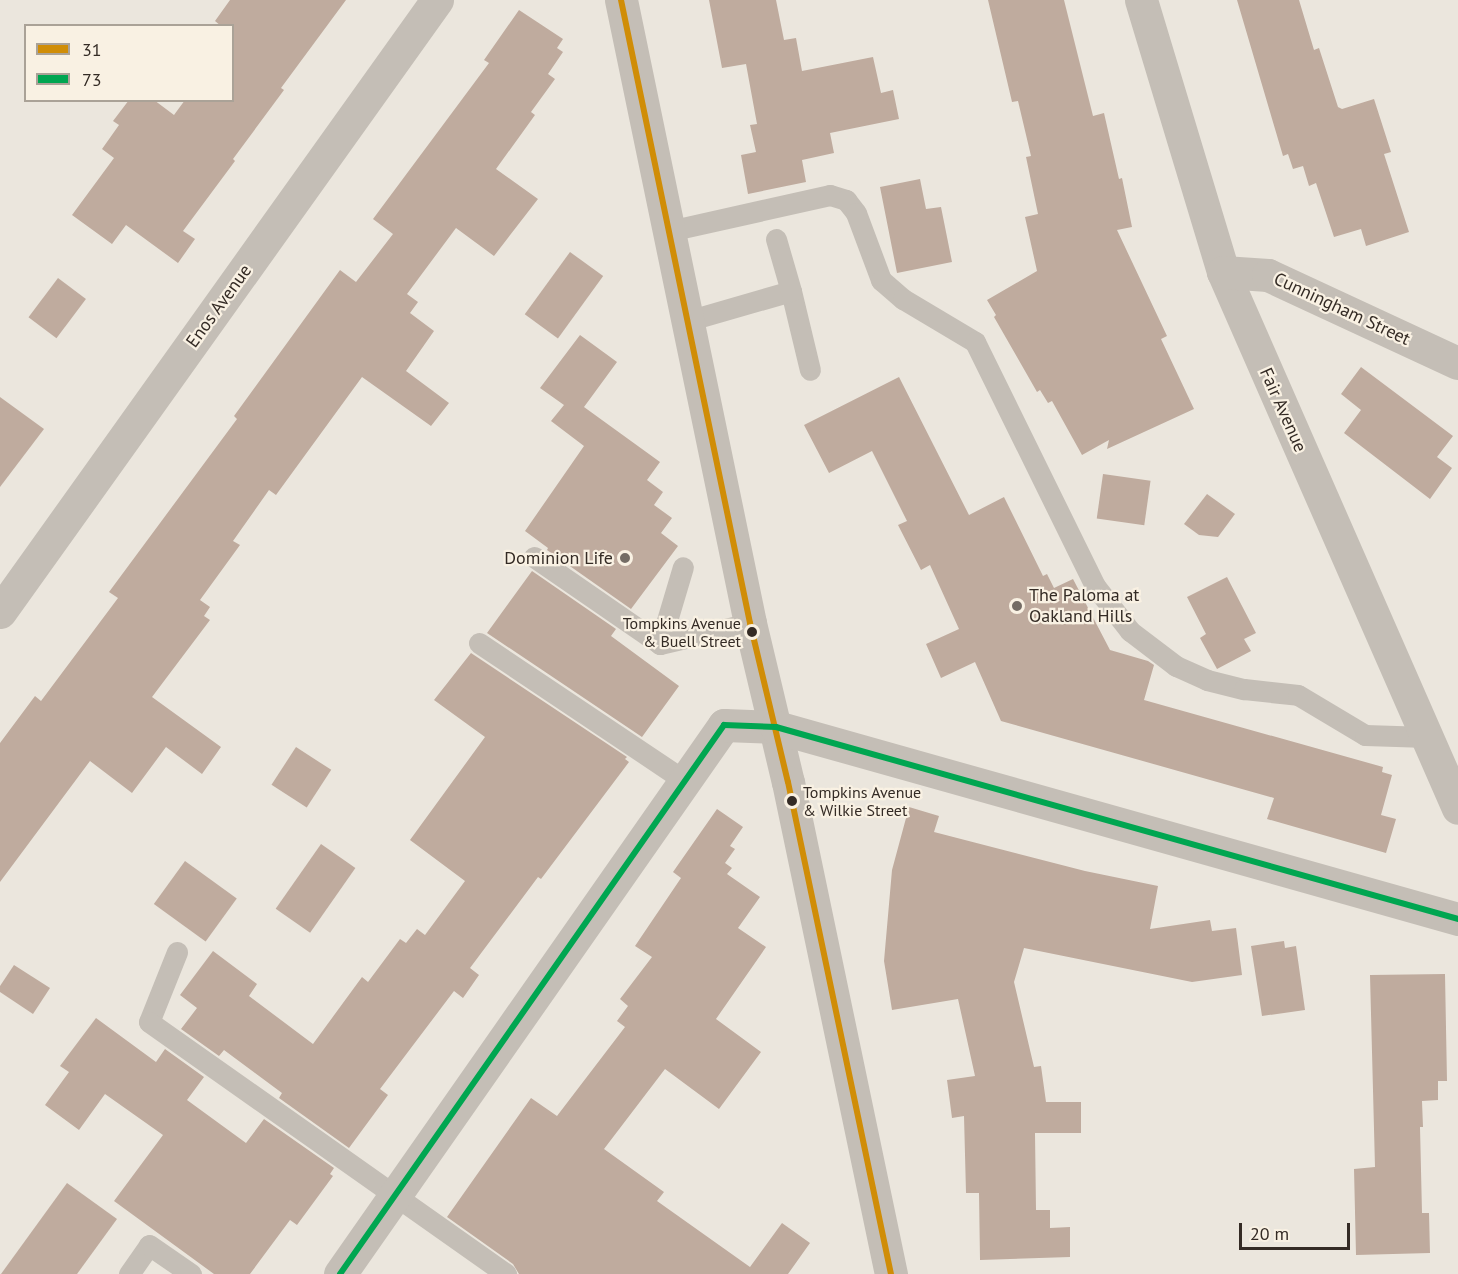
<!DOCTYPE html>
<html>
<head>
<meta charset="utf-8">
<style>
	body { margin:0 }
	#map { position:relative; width:1458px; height:1274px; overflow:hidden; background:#ebe6dd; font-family:"PT Sans",sans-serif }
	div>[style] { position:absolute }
	.building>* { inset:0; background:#bfab9e; transform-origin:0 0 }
	.lane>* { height:21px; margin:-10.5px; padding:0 10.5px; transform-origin:10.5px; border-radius:10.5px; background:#c4beb6 }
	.street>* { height:33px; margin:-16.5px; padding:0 16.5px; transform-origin:16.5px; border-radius:16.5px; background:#c4beb6 }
	.bus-1>* { height:6px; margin:-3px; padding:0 3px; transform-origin:3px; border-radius:3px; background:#d08d07 }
	.bus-2>* { height:6px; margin:-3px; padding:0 3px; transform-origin:3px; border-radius:3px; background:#00a651 }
	.dots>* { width:16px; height:16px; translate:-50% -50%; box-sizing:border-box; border:3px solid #f9f1e3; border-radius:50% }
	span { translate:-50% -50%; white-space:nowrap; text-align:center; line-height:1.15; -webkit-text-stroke:4.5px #f9f1e3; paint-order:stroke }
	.bus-label { font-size:16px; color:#342b25 }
	.right { translate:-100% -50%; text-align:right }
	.left { translate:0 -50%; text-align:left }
	.street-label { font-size:18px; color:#342b25 }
	.poi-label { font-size:18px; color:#342b25 }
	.legend { position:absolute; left:24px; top:24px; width:210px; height:78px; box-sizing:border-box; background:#f9f1e3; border:2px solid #aaa297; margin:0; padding:8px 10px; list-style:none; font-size:18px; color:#342b25 }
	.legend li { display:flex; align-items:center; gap:12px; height:30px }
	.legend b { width:30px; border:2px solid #aaa297 }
	.scale { position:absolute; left:1239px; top:1223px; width:111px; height:27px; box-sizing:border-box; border:3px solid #342b25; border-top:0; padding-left:8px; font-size:18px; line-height:21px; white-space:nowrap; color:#342b25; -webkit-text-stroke:4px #f9f1e3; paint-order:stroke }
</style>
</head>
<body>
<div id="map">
	<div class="building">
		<i style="clip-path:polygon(230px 0,346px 0,281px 88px,284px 90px,233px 159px,235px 161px,183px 231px,195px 239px,178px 263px,126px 225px,112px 244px,72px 215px,114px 158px,102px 149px,119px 125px,113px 121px,129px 100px,154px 100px,174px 115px,185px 100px,232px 100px,232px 26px,221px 26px,215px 21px)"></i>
		<i style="clip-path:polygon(709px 0,776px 0,784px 40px,796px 38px,802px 71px,873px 57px,881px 93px,893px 90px,899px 119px,830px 133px,834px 153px,802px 160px,806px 182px,748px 194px,741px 155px,756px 152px,750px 125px,757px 124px,746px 64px,722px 68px)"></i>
		<i style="clip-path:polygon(988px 0,1064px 0,1093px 116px,1104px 113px,1119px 179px,1122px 178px,1132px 227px,1117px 230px,1167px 336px,1161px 339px,1194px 409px,1107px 449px,1109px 440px,1082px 455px,1052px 401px,1048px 403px,1040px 390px,1037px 392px,994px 317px,996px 315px,987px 300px,1037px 271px,1025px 217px,1038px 214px,1026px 157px,1031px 156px,1018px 101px,1012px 102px)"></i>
		<i style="clip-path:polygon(1237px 0,1299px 0,1314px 50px,1319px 48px,1338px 107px,1342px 109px,1374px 99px,1391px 152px,1384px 154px,1409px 232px,1366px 246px,1361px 229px,1334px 237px,1316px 183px,1309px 186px,1303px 166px,1293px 169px,1288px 154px,1283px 156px)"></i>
		<i style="clip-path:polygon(519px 10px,563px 39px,557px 48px,563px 52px,548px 74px,555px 79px,531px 112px,535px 115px,496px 169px,538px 199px,494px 256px,456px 228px,407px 294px,418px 302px,410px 313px,434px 331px,406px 371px,449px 403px,431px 426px,362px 377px,276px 495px,269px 490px,233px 541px,240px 545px,200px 600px,210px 607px,204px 616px,210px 620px,152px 697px,221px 747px,202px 774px,166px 747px,132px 793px,90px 761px,0 882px,0 743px,35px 696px,41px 701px,118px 598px,109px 592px,237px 419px,234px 416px,340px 270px,356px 282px,393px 234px,373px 219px,489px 63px,484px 60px)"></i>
		<i style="clip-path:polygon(920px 179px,926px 209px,941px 207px,952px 262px,897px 273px,880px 187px)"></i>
		<i style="left:570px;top:252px;width:41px;height:77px;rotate:36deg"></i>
		<i style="left:58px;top:278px;width:35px;height:49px;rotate:37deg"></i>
		<i style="clip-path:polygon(580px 335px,617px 362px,584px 407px,660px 462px,647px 480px,663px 492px,654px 505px,672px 518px,661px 533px,678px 546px,631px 609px,547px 550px,548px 548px,525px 531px,584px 446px,551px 421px,564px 405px,540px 388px)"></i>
		<i style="clip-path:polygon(1361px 367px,1453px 436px,1437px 457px,1452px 468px,1430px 499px,1344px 433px,1361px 410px,1341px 394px)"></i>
		<i style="clip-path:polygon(899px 377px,969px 515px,1004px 497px,1043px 576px,1047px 574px,1054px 588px,1073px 579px,1110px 650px,1148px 661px,1154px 665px,1144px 700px,1383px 767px,1382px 772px,1392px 775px,1381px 815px,1396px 819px,1386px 853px,1267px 819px,1274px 798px,1001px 721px,975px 662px,941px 678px,926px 644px,959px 629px,930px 565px,921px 570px,898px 525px,907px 521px,872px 451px,829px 473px,804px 425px)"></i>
		<i style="clip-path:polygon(0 397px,44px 429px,0 487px)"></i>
		<i style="left:1103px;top:474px;width:48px;height:45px;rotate:8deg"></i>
		<i style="clip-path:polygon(1207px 494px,1235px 514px,1218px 537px,1199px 535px,1184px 524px)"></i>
		<i style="clip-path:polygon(532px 571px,616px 629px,611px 636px,679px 686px,642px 737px,487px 633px)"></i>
		<i style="clip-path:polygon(1227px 577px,1256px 633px,1244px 639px,1251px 651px,1217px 669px,1200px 638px,1206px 634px,1187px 597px)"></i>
		<i style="clip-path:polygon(471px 653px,627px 757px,625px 759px,629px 762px,541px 879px,538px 877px,470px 968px,479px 975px,463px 998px,454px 991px,380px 1089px,388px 1095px,349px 1148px,279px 1098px,282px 1093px,224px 1050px,219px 1056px,181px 1029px,197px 1008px,180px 995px,213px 951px,257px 984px,249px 996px,313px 1044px,362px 977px,368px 982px,400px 939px,406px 943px,417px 929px,425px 935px,465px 881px,410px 840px,485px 737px,434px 700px)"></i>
		<i style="left:296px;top:747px;width:42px;height:45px;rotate:33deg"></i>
		<i style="clip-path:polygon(909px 807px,939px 816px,934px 832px,1085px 871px,1158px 886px,1150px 929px,1210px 920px,1212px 931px,1236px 928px,1242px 975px,1192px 982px,1024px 948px,1014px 982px,1034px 1067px,1041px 1066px,1046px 1102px,1081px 1102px,1081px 1133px,1035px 1133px,1036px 1210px,1050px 1210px,1050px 1228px,1070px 1227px,1070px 1257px,980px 1260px,979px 1193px,966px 1193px,964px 1116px,952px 1118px,947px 1080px,975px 1076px,958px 999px,892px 1010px,884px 961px,892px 870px)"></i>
		<i style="clip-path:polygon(717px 809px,743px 827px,730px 846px,735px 849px,725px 863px,732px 868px,727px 874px,760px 897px,738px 928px,766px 947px,716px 1019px,761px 1052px,719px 1109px,665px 1069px,604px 1149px,664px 1192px,657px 1201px,750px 1267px,782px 1223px,810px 1243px,788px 1274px,519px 1274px,513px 1264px,447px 1217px,531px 1098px,557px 1116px,625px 1027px,617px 1021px,628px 1006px,620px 999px,652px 957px,635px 946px,681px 878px,673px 872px)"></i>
		<i style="left:321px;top:844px;width:42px;height:79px;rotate:35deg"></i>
		<i style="left:185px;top:861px;width:64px;height:53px;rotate:36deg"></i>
		<i style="clip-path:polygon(1284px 941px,1285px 948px,1296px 946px,1305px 1010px,1262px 1016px,1251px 946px)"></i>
		<i style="clip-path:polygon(14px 965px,50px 988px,33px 1014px,0 992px,0 986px)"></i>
		<i style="clip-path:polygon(1445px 974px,1447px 1081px,1438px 1081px,1438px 1100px,1422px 1101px,1423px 1127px,1420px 1127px,1422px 1213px,1429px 1213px,1430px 1253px,1356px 1255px,1354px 1169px,1375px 1167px,1370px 975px)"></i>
		<i style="clip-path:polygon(96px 1018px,156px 1062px,165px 1049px,204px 1077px,187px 1100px,246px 1143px,264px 1119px,334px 1168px,330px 1174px,333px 1176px,297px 1225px,290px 1220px,250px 1274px,214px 1274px,114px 1201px,163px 1135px,105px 1094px,79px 1130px,45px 1105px,69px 1072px,60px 1066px)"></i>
		<i style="clip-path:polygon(67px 1183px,117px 1219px,77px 1274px,1px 1274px)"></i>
	</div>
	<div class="lane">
		<i style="left:669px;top:231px;width:165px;rotate:-12.6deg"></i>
		<i style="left:830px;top:195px;width:17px;rotate:17deg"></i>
		<i style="left:846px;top:200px;width:16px;rotate:52deg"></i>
		<i style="left:856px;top:213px;width:72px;rotate:69.5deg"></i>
		<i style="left:881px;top:280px;width:29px;rotate:41deg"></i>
		<i style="left:903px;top:299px;width:84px;rotate:30.8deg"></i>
		<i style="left:975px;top:342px;width:272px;rotate:63.8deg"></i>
		<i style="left:1095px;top:586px;width:57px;rotate:52.1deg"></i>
		<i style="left:1130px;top:631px;width:58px;rotate:37.3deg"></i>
		<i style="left:1176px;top:666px;width:34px;rotate:24deg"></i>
		<i style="left:1207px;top:680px;width:38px;rotate:14deg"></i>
		<i style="left:1244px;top:689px;width:54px;rotate:6.3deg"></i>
		<i style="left:1298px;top:695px;width:78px;rotate:30.8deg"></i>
		<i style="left:1365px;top:735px;width:62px;rotate:1.8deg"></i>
		<i style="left:791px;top:291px;width:81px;rotate:76.5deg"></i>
		<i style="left:687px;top:321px;width:108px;rotate:-16.1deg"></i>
		<i style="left:791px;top:291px;width:54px;rotate:-106.1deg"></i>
		<i style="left:534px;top:557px;width:153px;rotate:34.6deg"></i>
		<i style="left:660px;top:644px;width:92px;rotate:-13.1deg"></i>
		<i style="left:479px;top:643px;width:247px;rotate:33.8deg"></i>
		<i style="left:660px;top:644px;width:80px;rotate:-73.4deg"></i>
		<i style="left:177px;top:952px;width:75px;rotate:111.8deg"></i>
		<i style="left:149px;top:1022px;width:437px;rotate:35.2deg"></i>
		<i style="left:129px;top:1274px;width:35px;rotate:-55deg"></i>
		<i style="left:149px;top:1245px;width:51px;rotate:34.6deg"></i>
	</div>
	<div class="street">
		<i style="left:621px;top:0;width:636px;rotate:78.3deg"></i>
		<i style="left:750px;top:623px;width:163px;rotate:76.6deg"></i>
		<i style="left:788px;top:782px;width:503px;rotate:78.18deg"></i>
		<i style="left:1141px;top:0;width:284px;rotate:73.2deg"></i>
		<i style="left:1223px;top:272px;width:585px;rotate:66.33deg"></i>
		<i style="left:1223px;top:272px;width:45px;rotate:3.8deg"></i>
		<i style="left:1268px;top:275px;width:209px;rotate:24.9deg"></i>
		<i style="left:0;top:612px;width:752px;rotate:-54.47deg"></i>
		<i style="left:340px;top:1274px;width:670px;rotate:-55.03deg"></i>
		<i style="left:724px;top:725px;width:52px;rotate:2.2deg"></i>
		<i style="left:776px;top:727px;width:709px;rotate:15.72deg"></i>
	</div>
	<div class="bus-1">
		<i style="left:621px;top:0;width:636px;rotate:78.3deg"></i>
		<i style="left:750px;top:623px;width:163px;rotate:76.6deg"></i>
		<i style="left:788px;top:782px;width:503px;rotate:78.18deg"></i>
	</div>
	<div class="bus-2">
		<i style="left:340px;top:1274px;width:670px;rotate:-55.03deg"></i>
		<i style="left:724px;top:725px;width:52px;rotate:2.2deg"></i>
		<i style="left:776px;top:727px;width:709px;rotate:15.72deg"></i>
	</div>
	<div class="dots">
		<i style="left:625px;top:558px;background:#746c65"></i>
		<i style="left:1017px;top:606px;background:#746c65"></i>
		<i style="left:752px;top:632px;background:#342b25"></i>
		<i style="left:792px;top:801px;background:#342b25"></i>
	</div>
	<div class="bus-label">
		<span class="right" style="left:741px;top:632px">Tompkins Avenue<br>&amp; Buell Street</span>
		<span class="left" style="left:803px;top:801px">Tompkins Avenue<br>&amp; Wilkie Street</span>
	</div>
	<div class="street-label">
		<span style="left:219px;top:306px;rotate:-54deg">Enos Avenue</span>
		<span style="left:1342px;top:309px;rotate:25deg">Cunningham Street</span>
		<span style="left:1283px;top:410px;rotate:66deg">Fair Avenue</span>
	</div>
	<div class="poi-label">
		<span class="right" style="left:613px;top:558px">Dominion Life</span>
		<span class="left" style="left:1029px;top:606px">The Paloma at<br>Oakland Hills</span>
	</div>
	<ul class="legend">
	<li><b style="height:8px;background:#d08d07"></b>31</li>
	<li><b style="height:8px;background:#00a651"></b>73</li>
	</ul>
	<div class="scale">20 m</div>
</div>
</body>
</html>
